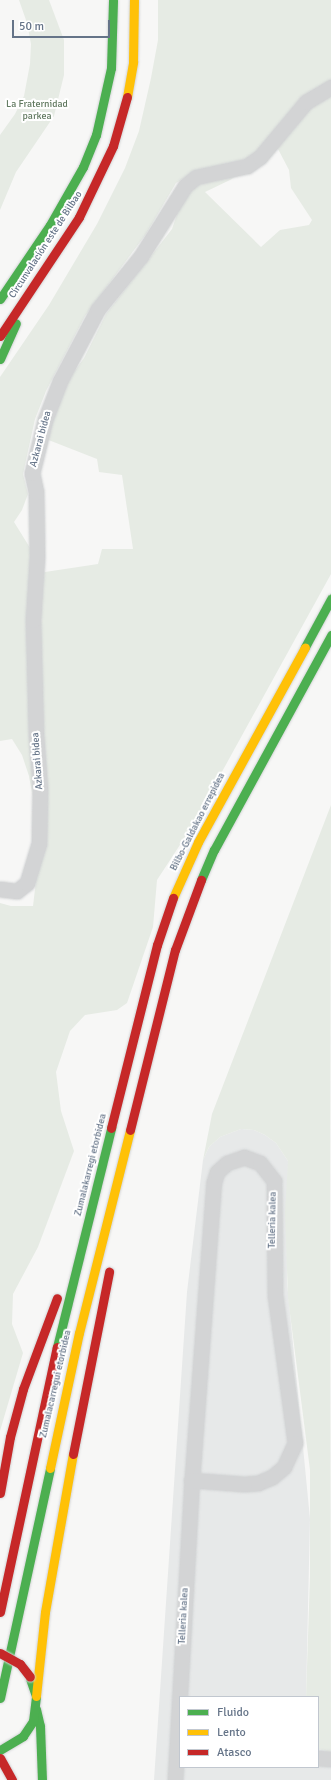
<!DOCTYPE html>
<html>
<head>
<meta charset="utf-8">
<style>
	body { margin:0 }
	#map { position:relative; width:331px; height:1780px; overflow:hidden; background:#f7f7f6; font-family:Signika,sans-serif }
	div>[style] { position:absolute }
	.built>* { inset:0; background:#e7e9e9 }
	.green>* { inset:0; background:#e6ebe4 }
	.roads { filter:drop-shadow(0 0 1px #d2d4d5) drop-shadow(0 0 1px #d2d4d5) }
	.street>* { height:15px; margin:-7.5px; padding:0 7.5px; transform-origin:7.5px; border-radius:7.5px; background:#d3d4d5 }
	.fast>* { height:9px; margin:-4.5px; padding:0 4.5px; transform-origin:4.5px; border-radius:4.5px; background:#4caf50 }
	.slow>* { height:9px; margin:-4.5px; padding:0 4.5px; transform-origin:4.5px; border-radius:4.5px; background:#ffc107 }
	.jam>* { height:9px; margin:-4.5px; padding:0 4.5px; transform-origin:4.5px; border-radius:4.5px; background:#c62828 }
	.bridges { filter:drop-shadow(0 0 1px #d2d4d5) drop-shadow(0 0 1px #d2d4d5) }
	.jam-bridge>* { height:9px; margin:-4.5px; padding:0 4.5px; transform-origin:4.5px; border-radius:4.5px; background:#c62828 }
	span { translate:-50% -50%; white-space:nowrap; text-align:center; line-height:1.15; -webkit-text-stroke:4px #fff; paint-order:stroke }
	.park-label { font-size:10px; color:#627a61 }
	.street-label { font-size:10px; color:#657488 }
	.legend { position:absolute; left:179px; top:1696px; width:140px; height:72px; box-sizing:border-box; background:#fff; border:1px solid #c1c7cf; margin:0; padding:5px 7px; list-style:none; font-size:12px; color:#657488 }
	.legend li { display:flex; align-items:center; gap:8px; height:20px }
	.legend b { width:20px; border:1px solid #c1c7cf }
	.scale { position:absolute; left:12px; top:20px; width:98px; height:18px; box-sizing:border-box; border:2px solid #657488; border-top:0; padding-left:5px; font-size:12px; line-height:14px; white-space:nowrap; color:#657488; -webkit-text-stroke:3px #fff; paint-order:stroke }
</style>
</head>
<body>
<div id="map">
	<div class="built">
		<i style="clip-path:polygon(241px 1129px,254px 1130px,265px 1135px,276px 1143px,288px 1161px,287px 1282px,310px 1519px,306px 1697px,180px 1697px,180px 1767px,318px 1767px,318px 1749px,331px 1752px,331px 1780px,154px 1780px,187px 1292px,203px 1160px,209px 1147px,220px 1137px)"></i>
	</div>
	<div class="green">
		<i style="clip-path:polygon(19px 0,49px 0,64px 40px,64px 75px,54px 116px,16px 172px,0 210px,0 135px,15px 114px,24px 96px,30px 64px,31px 44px,27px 23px)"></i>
		<i style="clip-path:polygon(evenodd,158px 0,331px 0,331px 574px,191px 828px,157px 880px,153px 927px,127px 1003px,117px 1010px,85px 1015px,70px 1031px,56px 1072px,61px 1111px,74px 1151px,38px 1247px,13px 1294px,12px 1324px,23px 1353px,0 1431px,0 903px,11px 906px,33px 906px,38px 864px,33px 798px,29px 776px,22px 755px,12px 739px,0 741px,0 377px,49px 305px,97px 224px,125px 168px,139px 131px,151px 78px,158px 40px,158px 0,278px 149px,289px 170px,291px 188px,312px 220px,309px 225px,280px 230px,261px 247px,205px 192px,230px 180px,278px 149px,158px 0,190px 175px,172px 229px,106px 314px,84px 358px,64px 386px,46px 439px,97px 459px,99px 472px,122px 475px,133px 549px,102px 549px,98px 564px,45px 572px,14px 522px,22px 510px,28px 494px,23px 474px,35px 419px,46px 391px,85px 316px,146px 234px,176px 183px,190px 175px)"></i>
		<i style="clip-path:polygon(331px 805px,330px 1224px,331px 1752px,318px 1749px,318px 1697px,306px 1697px,310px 1576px,310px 1470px,288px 1298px,285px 1213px,288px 1161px,276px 1143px,265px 1135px,254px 1130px,241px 1129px,220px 1137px,209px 1147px,203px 1160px,212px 1114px)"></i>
	</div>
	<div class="roads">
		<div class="street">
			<i style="left:0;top:889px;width:17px;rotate:7deg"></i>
			<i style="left:17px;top:891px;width:13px;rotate:-39deg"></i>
			<i style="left:27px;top:883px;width:42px;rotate:-73.3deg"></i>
			<i style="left:39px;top:843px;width:54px;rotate:-88.9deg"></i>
			<i style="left:40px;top:789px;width:54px;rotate:-94.2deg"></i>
			<i style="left:36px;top:735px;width:115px;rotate:-91.5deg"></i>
			<i style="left:33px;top:620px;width:64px;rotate:-86.4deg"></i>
			<i style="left:37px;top:556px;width:64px;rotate:-90.9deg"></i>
			<i style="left:36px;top:492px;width:19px;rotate:-102deg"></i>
			<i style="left:32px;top:473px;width:55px;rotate:-76.2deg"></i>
			<i style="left:45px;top:420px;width:42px;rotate:-69deg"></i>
			<i style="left:60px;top:381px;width:81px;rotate:-62.2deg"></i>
			<i style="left:98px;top:309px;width:68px;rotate:-50.9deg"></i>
			<i style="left:141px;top:256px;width:83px;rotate:-57.8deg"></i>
			<i style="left:185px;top:186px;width:14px;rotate:-39deg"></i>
			<i style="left:196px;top:177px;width:52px;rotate:-12.2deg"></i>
			<i style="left:247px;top:166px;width:16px;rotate:-35deg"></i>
			<i style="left:260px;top:157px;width:72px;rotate:-50.1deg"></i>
			<i style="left:306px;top:102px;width:29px;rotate:-31deg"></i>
			<i style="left:318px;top:1758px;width:13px;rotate:4deg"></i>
			<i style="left:175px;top:1780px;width:288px;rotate:-86.8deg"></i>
			<i style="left:191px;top:1492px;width:311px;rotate:-85.8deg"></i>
			<i style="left:214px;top:1182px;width:10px;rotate:-73deg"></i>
			<i style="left:217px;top:1172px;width:13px;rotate:-42deg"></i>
			<i style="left:227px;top:1163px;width:18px;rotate:-19deg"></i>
			<i style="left:244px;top:1157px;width:17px;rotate:21deg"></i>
			<i style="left:260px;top:1163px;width:23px;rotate:52deg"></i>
			<i style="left:274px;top:1181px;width:114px;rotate:89.5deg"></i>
			<i style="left:275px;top:1295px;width:149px;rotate:82.3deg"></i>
			<i style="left:295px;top:1443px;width:26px;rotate:115deg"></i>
			<i style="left:284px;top:1467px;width:16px;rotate:140deg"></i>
			<i style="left:272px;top:1477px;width:15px;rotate:157deg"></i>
			<i style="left:258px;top:1483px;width:14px;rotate:176deg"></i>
			<i style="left:244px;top:1484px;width:53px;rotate:-175.7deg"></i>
		</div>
		<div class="fast">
			<i style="left:0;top:299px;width:89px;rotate:-56deg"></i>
			<i style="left:50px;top:225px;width:67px;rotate:-60.4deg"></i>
			<i style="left:83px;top:167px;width:35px;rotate:-68deg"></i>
			<i style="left:96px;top:135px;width:69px;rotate:-77.4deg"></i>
			<i style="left:111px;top:68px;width:68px;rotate:-88.3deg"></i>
			<i style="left:0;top:359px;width:39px;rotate:-66deg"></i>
			<i style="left:305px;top:647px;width:55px;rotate:-61.6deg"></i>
			<i style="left:201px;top:880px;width:33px;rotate:-67deg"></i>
			<i style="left:214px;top:850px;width:245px;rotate:-61.4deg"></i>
			<i style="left:57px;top:1347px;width:226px;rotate:-76.1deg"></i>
			<i style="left:0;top:1698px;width:235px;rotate:-77.7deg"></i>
			<i style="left:36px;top:1709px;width:17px;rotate:77deg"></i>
			<i style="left:40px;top:1726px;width:54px;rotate:87.9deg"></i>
			<i style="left:0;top:1750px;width:27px;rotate:-31deg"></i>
			<i style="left:23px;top:1736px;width:18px;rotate:-56deg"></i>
			<i style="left:33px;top:1721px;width:25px;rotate:-83deg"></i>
			<i style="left:36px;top:1696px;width:18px;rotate:-109deg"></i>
		</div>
		<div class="slow">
			<i style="left:127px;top:97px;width:36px;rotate:-80deg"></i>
			<i style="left:133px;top:62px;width:62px;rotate:-89.1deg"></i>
			<i style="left:173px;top:898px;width:61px;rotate:-65.9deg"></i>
			<i style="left:198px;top:842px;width:222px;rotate:-61.2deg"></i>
			<i style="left:50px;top:1468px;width:138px;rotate:-77.9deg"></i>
			<i style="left:79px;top:1333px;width:209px;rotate:-75.9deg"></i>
			<i style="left:36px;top:1696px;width:84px;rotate:-83.9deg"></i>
			<i style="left:45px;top:1612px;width:160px;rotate:-80deg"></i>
		</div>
		<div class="jam">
			<i style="left:0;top:336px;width:143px;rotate:-56.4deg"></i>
			<i style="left:79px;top:217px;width:79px;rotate:-64.4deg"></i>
			<i style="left:113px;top:146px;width:51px;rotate:-74.1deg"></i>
			<i style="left:111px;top:1128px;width:189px;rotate:-75.9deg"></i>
			<i style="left:157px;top:945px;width:50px;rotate:-71.2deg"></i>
			<i style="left:130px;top:1130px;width:186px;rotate:-76deg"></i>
			<i style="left:175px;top:950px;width:75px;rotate:-69.6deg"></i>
			<i style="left:73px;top:1454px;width:186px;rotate:-78.8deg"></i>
			<i style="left:0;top:1493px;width:57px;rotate:-79.9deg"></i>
			<i style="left:10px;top:1437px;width:50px;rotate:-74.8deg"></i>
			<i style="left:23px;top:1389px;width:97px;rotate:-69.5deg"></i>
			<i style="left:0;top:1612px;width:271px;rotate:-77.9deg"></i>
			<i style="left:0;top:1758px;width:25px;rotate:61deg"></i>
		</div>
	</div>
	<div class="bridges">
		<div class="jam-bridge">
			<i style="left:0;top:1653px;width:23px;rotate:29deg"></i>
			<i style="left:20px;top:1664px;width:16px;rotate:52deg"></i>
		</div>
	</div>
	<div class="park-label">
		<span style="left:37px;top:110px">La Fraternidad<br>parkea</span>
	</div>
	<div class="street-label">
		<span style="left:46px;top:245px;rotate:-57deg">Circunvalación este de Bilbao</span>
		<span style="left:41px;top:439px;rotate:-75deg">Azkarai bidea</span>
		<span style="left:38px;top:761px;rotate:-94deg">Azkarai bidea</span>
		<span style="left:198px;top:822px;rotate:-63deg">Bilbo-Galdakao errepidea</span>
		<span style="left:91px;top:1165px;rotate:-76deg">Zumalakarregi etorbidea</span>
		<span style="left:273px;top:1220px;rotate:-89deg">Telleria kalea</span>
		<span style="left:56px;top:1384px;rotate:-77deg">Zumalacarregui etorbidea</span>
		<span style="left:184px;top:1616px;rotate:-87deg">Telleria kalea</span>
	</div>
	<ul class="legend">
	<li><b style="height:5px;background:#4caf50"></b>Fluido</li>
	<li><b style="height:5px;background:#ffc107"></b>Lento</li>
	<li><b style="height:5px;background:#c62828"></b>Atasco</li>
	</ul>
	<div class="scale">50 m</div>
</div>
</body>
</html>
